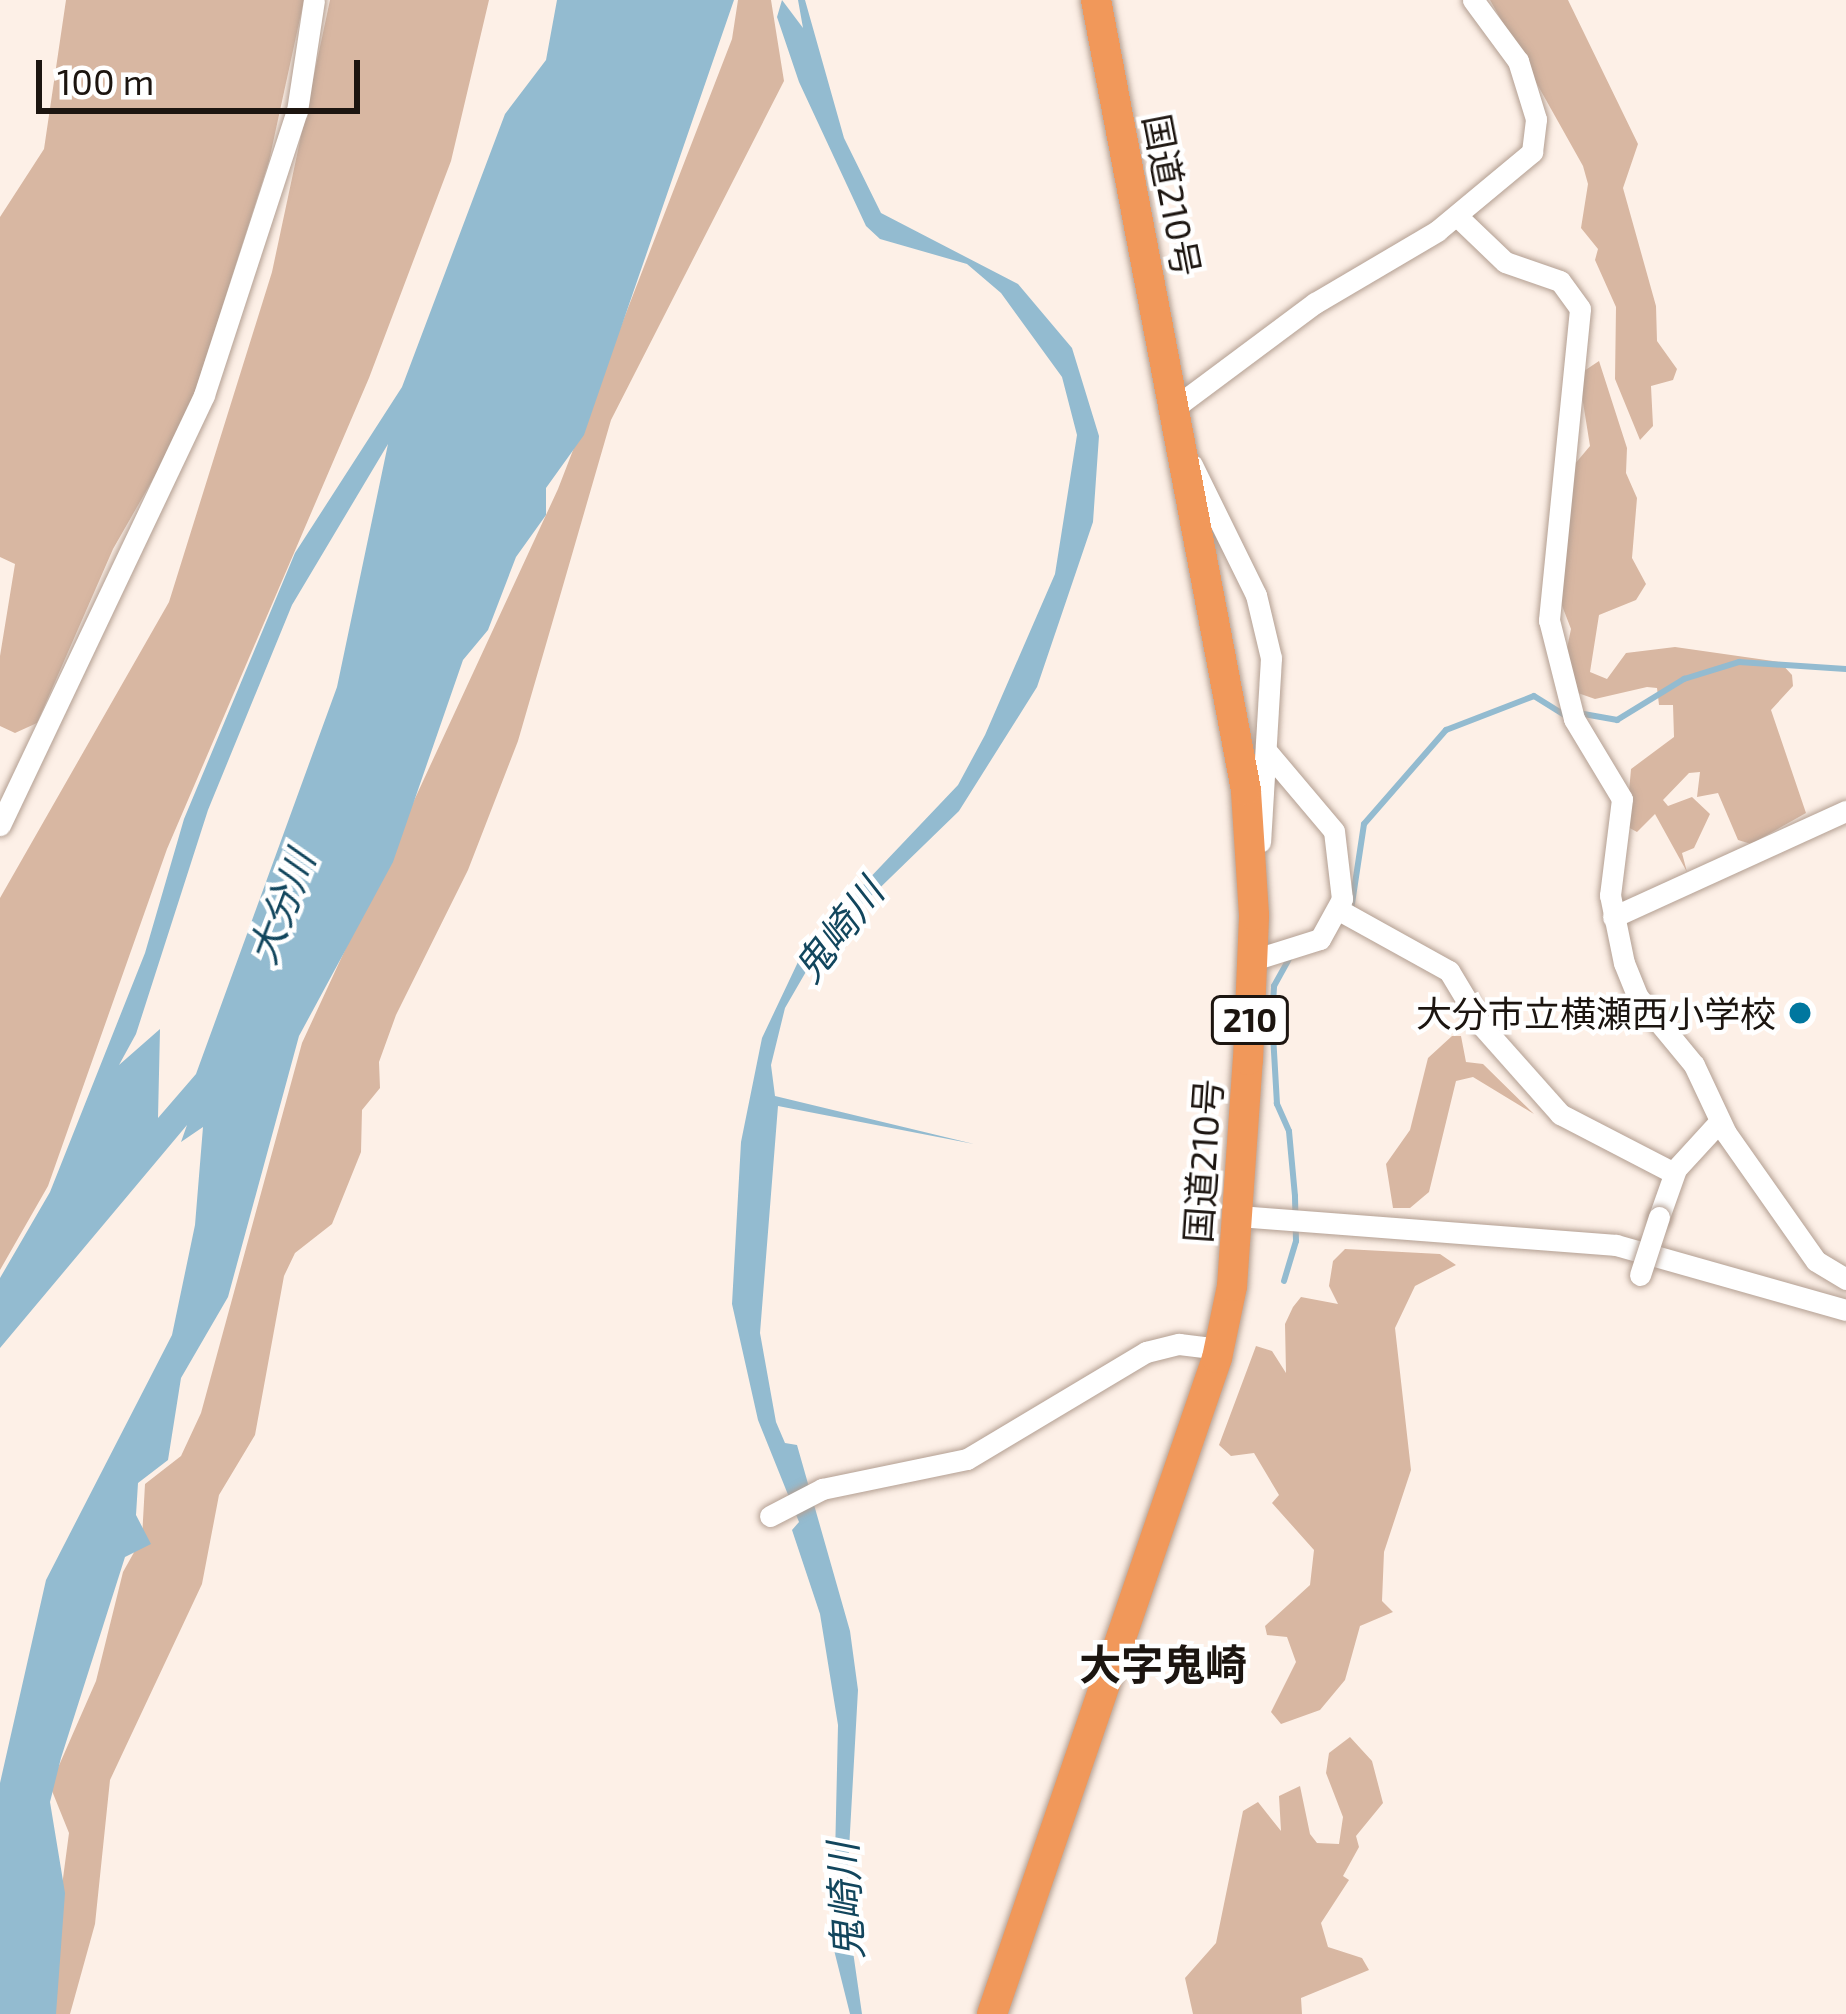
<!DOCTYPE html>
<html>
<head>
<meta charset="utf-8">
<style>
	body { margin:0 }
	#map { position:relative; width:1846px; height:2014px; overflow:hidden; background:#fdf0e7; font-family:"Exo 2","Noto Sans JP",sans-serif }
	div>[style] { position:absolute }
	.green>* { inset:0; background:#d8b7a2 }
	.water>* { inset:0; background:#93bbd0 }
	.stream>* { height:6px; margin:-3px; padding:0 3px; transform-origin:3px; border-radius:3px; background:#93bbd0 }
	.roads { filter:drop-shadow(0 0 3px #b39f92) drop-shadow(0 0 3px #b39f92) }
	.minor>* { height:21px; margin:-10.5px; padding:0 10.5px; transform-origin:10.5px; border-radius:10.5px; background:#fff }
	.highway>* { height:30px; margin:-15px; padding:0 15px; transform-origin:15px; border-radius:15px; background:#f1985a }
	.bridges { filter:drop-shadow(0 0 3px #b39f92) drop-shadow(0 0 3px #b39f92) }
	.minor-bridge>* { height:21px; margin:-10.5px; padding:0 10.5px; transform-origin:10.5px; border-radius:10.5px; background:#fff }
	.dots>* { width:33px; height:33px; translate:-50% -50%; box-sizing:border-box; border:6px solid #fff; border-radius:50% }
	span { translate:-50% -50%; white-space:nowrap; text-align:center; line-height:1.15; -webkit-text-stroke:9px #fff; paint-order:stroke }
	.shield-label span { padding:3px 9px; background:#fff; border:3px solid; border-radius:9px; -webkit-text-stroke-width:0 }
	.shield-label { font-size:33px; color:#1c1510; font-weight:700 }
	.street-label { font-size:36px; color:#1c1510 }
	.poi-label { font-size:36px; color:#1c1510 }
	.right { translate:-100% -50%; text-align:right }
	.water-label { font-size:39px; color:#12465d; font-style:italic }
	.quarter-label { font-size:42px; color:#1c1510; font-weight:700 }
	.scale { position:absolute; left:36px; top:60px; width:324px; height:54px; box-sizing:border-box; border:6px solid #1c1510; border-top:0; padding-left:15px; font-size:36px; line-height:42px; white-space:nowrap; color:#1c1510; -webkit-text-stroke:9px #fff; paint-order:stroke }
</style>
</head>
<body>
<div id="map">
	<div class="green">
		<i style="clip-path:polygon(66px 0,304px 0,269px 161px,185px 423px,113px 549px,37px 723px,15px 733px,0 726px,0 656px,15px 564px,0 557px,0 217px,44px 149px)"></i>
		<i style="clip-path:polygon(330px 0,489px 0,451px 161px,369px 378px,167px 849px,48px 1186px,0 1270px,0 898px,169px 602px,272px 272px)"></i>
		<i style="clip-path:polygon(738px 0,771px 0,784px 81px,611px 420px,518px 741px,468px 870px,396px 1015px,379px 1062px,380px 1088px,362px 1110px,361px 1152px,332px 1224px,295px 1253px,284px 1276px,255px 1435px,219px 1495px,202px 1584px,110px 1780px,95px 1924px,70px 2014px,45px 2014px,69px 1833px,50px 1786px,96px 1681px,123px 1572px,142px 1538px,145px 1484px,181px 1456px,201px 1413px,302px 1043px,558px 489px,732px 39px)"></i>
		<i style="clip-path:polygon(1490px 0,1568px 0,1638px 144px,1623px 188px,1656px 306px,1657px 341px,1677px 369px,1673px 380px,1651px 386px,1653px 426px,1640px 440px,1615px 379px,1616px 307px,1595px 260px,1598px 249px,1581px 228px,1588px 184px,1583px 166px)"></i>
		<i style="clip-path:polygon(1599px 361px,1627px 448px,1626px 473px,1637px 498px,1632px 558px,1646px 584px,1636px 600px,1599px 615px,1590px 672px,1607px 679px,1626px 653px,1675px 647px,1780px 662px,1792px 675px,1793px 686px,1771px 710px,1806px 813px,1751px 844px,1738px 840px,1718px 793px,1697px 797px,1700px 772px,1689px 773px,1663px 800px,1668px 806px,1692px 797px,1710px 814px,1694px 848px,1682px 853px,1687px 872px,1655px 814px,1637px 832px,1626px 826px,1631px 769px,1674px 737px,1673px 705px,1659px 705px,1657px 688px,1647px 687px,1595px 699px,1575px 692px,1566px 653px,1571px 629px,1561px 603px,1574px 465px,1590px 446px,1581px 390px,1584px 371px)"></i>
		<i style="clip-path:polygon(1452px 1036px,1461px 1036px,1466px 1062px,1483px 1064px,1534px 1114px,1473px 1077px,1456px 1081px,1429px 1192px,1410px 1208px,1393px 1208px,1386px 1164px,1410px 1130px,1428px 1058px)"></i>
		<i style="clip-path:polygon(1345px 1249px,1440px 1254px,1456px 1265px,1415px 1286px,1395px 1328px,1411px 1470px,1384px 1552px,1382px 1601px,1393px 1612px,1360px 1626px,1345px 1680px,1320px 1710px,1281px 1724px,1271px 1712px,1296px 1662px,1287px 1637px,1267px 1635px,1265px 1626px,1310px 1585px,1314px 1550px,1272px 1503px,1279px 1495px,1254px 1453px,1231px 1456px,1219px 1445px,1256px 1346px,1272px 1351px,1286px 1373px,1285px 1324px,1293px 1307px,1301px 1297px,1338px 1304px,1329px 1286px,1333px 1261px)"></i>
		<i style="clip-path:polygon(1350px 1737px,1372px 1761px,1383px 1803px,1356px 1836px,1359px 1847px,1343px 1876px,1349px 1880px,1321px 1923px,1328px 1947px,1362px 1958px,1369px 1970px,1301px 1998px,1302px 2014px,1193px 2014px,1185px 1978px,1216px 1943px,1243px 1811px,1258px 1802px,1281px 1831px,1279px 1796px,1300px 1786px,1310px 1834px,1317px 1843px,1339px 1844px,1343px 1817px,1326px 1773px,1329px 1753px)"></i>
	</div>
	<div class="water">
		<i style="clip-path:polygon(evenodd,557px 0,734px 0,584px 435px,546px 488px,546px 515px,516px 557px,488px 630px,463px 660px,393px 862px,299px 1036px,228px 1297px,181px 1378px,168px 1460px,138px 1483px,136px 1515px,151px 1544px,125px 1557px,61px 1758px,50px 1802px,65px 1893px,56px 2014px,0 2014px,0 1783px,46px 1580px,172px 1335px,195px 1225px,203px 1127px,181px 1142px,187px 1125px,0 1348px,0 1278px,50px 1192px,145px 953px,184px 819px,295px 553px,402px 387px,505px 114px,546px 60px,557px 0,388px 444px,337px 687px,196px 1074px,158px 1118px,160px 1029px,119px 1065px,136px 1034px,208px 810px,292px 605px,388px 444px)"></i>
		<i style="clip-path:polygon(782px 0,803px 28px,798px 0,805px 0,844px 138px,881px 213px,1018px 284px,1072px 348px,1099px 436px,1093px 522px,1037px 687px,959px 811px,822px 944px,785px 1008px,771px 1065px,775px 1096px,974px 1144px,778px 1106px,760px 1333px,776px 1422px,785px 1443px,797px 1445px,850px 1631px,858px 1690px,846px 1903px,862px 2014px,850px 2014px,833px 1946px,838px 1725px,820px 1614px,792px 1530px,799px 1522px,758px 1420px,732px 1304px,741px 1142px,762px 1038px,806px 945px,958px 785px,985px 735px,1055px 574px,1077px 435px,1062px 377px,1001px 293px,967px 264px,880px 239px,866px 226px,799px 82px,777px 17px)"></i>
	</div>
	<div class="stream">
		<i style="left:1578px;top:713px;width:40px;rotate:10deg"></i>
		<i style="left:1617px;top:720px;width:79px;rotate:-31.5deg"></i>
		<i style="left:1684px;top:679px;width:58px;rotate:-17.2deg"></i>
		<i style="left:1739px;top:662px;width:107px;rotate:3.7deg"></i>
		<i style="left:1351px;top:910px;width:87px;rotate:-81.4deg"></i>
		<i style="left:1364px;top:824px;width:125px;rotate:-48.9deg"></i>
		<i style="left:1446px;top:730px;width:94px;rotate:-21.1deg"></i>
		<i style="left:1534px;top:696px;width:36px;rotate:32deg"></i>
		<i style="left:1284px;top:1281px;width:42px;rotate:-73.3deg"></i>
		<i style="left:1296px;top:1241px;width:45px;rotate:-91.3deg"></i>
		<i style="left:1295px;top:1196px;width:65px;rotate:-95.3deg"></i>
		<i style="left:1289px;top:1131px;width:30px;rotate:-114deg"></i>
		<i style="left:1277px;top:1104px;width:88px;rotate:-93.3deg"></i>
		<i style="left:1272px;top:1016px;width:30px;rotate:-86deg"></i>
		<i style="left:1274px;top:986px;width:35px;rotate:-61deg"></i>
	</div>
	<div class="roads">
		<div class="minor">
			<i style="left:1457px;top:216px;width:66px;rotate:43.8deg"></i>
			<i style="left:1505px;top:262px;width:58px;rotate:19.1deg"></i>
			<i style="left:1560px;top:281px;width:34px;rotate:54deg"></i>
			<i style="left:1580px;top:309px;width:313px;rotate:95.7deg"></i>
			<i style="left:1549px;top:620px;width:102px;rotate:75.8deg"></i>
			<i style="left:1574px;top:719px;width:93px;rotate:59deg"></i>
			<i style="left:1622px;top:799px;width:97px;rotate:97.1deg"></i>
			<i style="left:1610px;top:895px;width:69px;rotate:78.4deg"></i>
			<i style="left:1624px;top:963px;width:37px;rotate:68deg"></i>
			<i style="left:1638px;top:997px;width:88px;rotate:50.5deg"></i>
			<i style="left:1694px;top:1065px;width:75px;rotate:64.8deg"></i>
			<i style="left:1726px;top:1133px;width:156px;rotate:54.9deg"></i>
			<i style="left:1816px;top:1261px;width:35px;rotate:31deg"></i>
			<i style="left:1174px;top:408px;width:176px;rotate:-36.7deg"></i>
			<i style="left:1315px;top:303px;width:142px;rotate:-30.5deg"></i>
			<i style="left:1437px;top:231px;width:124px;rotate:-39.7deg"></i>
			<i style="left:1532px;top:152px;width:33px;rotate:-83deg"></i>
			<i style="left:1536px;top:119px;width:61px;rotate:-107.2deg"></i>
			<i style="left:1518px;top:61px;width:76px;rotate:-126.4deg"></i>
			<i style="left:1192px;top:465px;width:145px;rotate:63.8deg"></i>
			<i style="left:1256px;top:595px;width:65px;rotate:76.6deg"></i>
			<i style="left:1271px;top:658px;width:184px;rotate:93.4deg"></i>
			<i style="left:0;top:825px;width:476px;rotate:-64.6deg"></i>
			<i style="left:204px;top:395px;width:299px;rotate:-71.9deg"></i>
			<i style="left:297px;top:111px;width:112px;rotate:-81.3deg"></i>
			<i style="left:1339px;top:910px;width:126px;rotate:29deg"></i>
			<i style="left:1449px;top:971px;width:64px;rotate:59deg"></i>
			<i style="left:1482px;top:1026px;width:118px;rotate:48.4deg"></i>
			<i style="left:1560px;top:1114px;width:128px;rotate:27.4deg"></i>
			<i style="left:1613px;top:917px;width:256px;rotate:-24.5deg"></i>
			<i style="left:1253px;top:960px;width:70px;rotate:-17.4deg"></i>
			<i style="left:1320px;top:939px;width:46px;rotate:-61.2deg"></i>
			<i style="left:1342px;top:899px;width:68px;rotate:-96.7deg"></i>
			<i style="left:1334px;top:831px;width:102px;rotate:-130.2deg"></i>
			<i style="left:1239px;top:1216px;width:378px;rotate:4.4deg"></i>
			<i style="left:1616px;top:1245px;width:239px;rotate:15.8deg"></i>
			<i style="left:1659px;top:1217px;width:51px;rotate:-70.5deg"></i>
			<i style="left:1676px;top:1169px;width:65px;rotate:-47.5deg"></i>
			<i style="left:770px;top:1516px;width:59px;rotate:-27.4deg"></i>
			<i style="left:822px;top:1489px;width:148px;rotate:-11.7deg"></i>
			<i style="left:967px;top:1459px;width:209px;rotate:-30.9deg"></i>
			<i style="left:1146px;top:1352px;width:34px;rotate:-14deg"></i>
			<i style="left:1179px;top:1344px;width:40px;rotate:7.1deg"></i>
		</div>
		<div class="highway">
			<i style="left:992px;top:2014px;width:694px;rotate:-71.07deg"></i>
			<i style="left:1217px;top:1358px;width:74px;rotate:-78.2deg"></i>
			<i style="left:1232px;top:1286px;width:227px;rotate:-86deg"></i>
			<i style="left:1248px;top:1060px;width:145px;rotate:-87.6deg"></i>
			<i style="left:1254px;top:915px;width:125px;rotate:-93.7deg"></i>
			<i style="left:1246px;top:790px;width:804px;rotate:-100.75deg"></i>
		</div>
	</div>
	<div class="bridges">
		<div class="minor-bridge">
			<i style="left:1640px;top:1275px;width:61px;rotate:-71.9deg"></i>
		</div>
	</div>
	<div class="dots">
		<i style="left:1800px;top:1013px;background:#00779f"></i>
	</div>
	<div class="shield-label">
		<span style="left:1250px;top:1020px">210</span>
	</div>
	<div class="street-label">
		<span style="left:1173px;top:195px;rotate:79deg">国道210号</span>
		<span style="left:1202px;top:1161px;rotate:-86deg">国道210号</span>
	</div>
	<div class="poi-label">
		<span class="right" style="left:1776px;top:1013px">大分市立横瀬西小学校</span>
	</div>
	<div class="water-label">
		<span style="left:281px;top:907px;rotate:-69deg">大分川</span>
		<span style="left:838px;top:930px;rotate:-52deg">鬼崎川</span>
		<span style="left:845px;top:1901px;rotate:-93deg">鬼崎川</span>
	</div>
	<div class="quarter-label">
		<span style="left:1163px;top:1663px">大字鬼崎</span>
	</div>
	<div class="scale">100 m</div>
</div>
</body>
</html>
